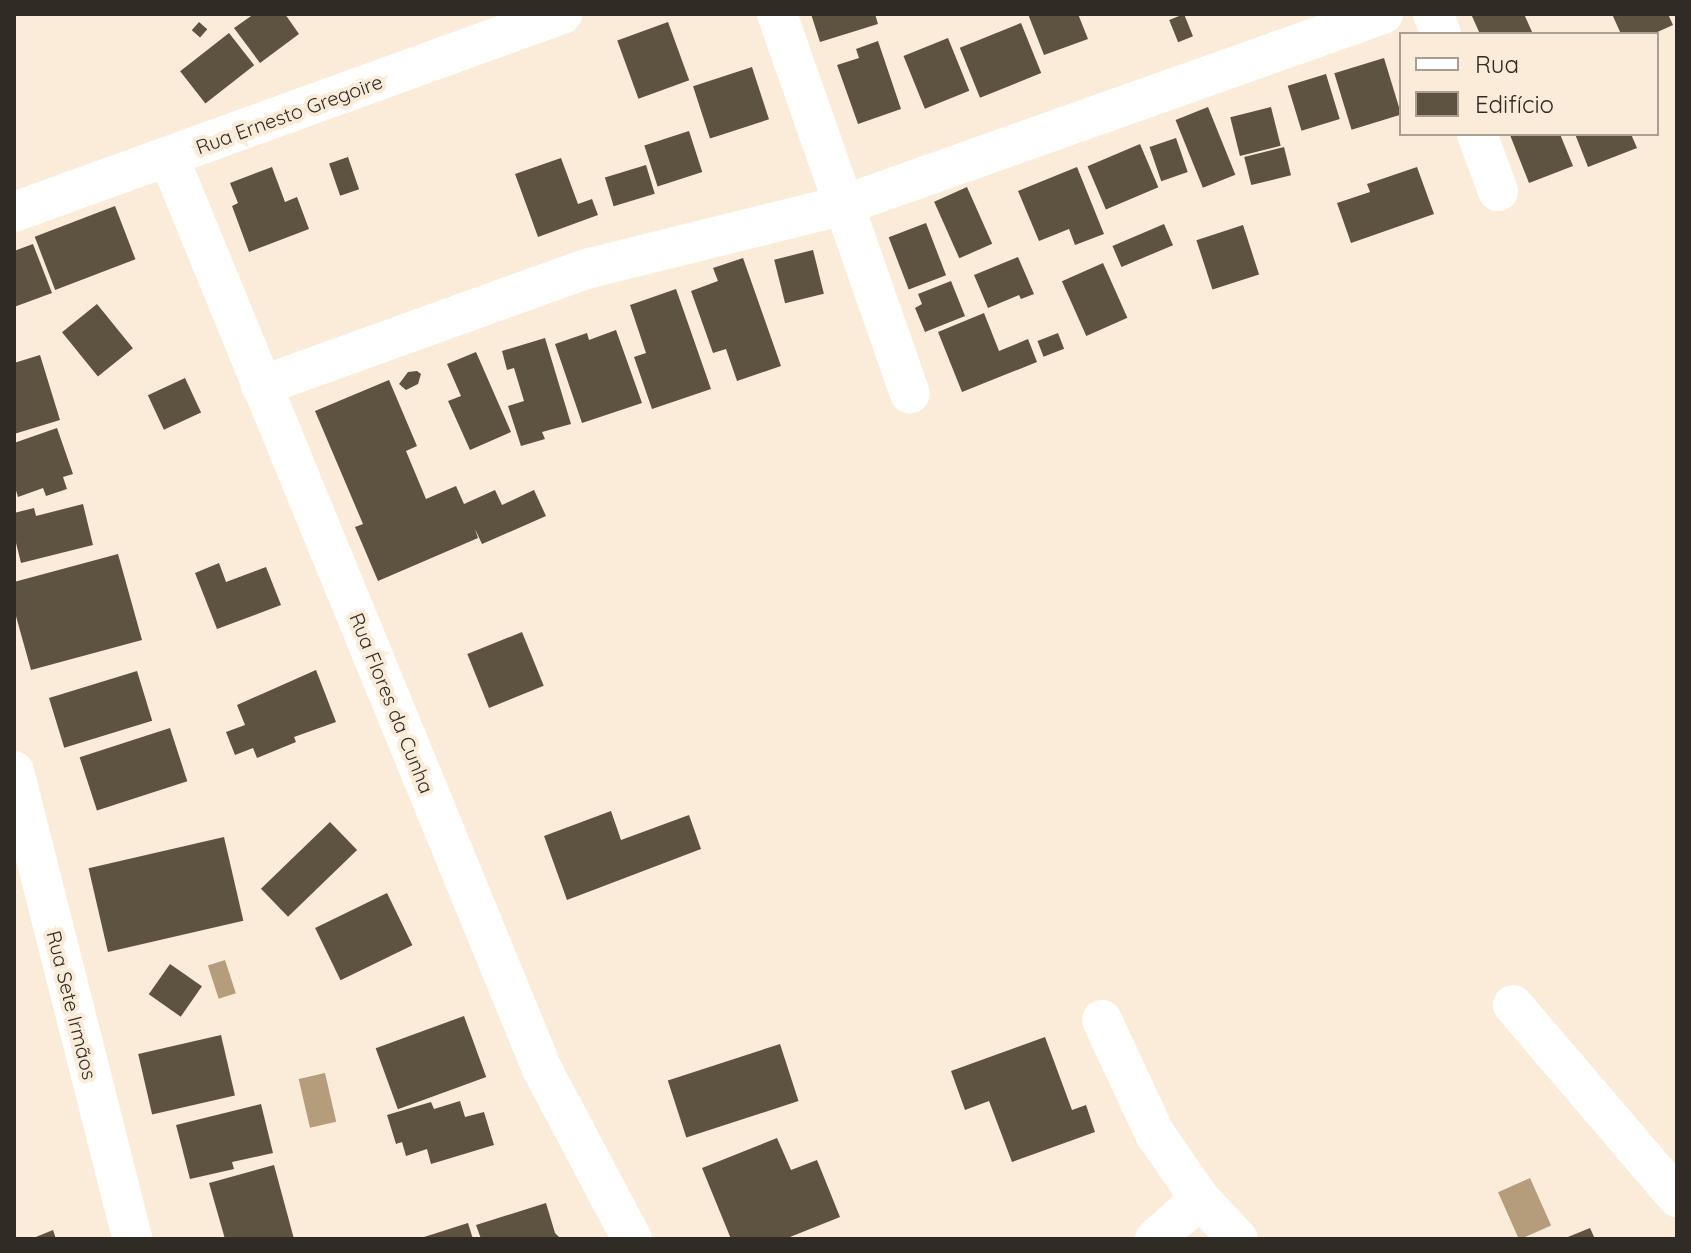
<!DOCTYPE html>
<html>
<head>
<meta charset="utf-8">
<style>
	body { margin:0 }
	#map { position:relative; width:1691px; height:1253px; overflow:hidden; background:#faecd8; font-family:Quicksand,sans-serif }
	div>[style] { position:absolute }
	.water>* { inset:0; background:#b59d7c; transform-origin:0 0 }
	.building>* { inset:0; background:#5e5241; transform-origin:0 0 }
	.minor>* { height:40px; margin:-20px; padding:0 20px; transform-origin:20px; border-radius:20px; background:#fff }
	span { translate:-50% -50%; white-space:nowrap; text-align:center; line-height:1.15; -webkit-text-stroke:8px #faecd8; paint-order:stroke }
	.street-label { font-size:20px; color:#302b24 }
	.frame { position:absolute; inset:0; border:16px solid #302b24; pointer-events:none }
	.legend { position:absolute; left:1399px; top:32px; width:260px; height:104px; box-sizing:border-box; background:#faecd8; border:2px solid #a99f90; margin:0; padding:10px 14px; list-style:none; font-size:24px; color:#302b24 }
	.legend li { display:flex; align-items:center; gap:16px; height:40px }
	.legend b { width:40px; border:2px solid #a99f90 }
</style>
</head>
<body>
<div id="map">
	<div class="water">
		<i style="left:225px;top:960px;width:35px;height:18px;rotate:72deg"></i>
		<i style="left:325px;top:1073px;width:50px;height:27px;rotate:77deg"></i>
		<i style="left:1530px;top:1178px;width:52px;height:35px;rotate:66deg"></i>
	</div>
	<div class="building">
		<i style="clip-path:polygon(254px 14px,285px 14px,299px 34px,260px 63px,234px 28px)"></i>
		<i style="clip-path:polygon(811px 14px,875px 14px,878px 24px,820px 42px)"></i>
		<i style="clip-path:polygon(1028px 14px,1078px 14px,1088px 39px,1044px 55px)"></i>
		<i style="left:1184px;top:14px;width:24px;height:16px;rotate:68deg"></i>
		<i style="clip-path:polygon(1471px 14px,1524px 14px,1533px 34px,1480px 34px)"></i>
		<i style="clip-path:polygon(1612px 14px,1668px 14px,1673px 25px,1653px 34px,1621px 34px)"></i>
		<i style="left:199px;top:22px;width:11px;height:11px;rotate:41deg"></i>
		<i style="left:668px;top:22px;width:62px;height:54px;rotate:70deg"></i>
		<i style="left:1021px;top:23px;width:54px;height:66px;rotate:68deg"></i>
		<i style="left:229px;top:33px;width:41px;height:62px;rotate:52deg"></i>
		<i style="left:948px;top:38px;width:57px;height:48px;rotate:68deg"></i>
		<i style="clip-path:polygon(878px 41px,901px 109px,858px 124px,837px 65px,859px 58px,856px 49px)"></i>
		<i style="left:1384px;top:58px;width:59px;height:52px;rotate:73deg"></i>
		<i style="left:752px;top:67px;width:55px;height:62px;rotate:72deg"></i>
		<i style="left:1326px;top:74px;width:47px;height:40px;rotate:73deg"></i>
		<i style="left:1208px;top:107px;width:73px;height:35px;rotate:68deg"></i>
		<i style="left:1271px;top:107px;width:40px;height:42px;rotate:76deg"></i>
		<i style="left:689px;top:131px;width:43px;height:47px;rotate:72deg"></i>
		<i style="clip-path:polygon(1560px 134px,1573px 166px,1529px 183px,1510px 135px)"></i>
		<i style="clip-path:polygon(1575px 134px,1631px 134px,1637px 148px,1588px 167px)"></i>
		<i style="left:1176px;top:138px;width:36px;height:28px;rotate:71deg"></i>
		<i style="left:1140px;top:144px;width:47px;height:57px;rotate:67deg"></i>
		<i style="left:1284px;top:147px;width:29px;height:41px;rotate:76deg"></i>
		<i style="left:348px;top:157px;width:34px;height:20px;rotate:71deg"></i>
		<i style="clip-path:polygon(561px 158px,578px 204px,592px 199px,598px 215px,538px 237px,515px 174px)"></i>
		<i style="left:646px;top:165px;width:30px;height:43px;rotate:73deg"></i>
		<i style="clip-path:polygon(272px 167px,285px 202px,297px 197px,309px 229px,249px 252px,232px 206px,238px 203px,230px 183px)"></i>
		<i style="clip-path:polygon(1077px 167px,1104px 234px,1075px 245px,1069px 229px,1039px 241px,1018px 191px)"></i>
		<i style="clip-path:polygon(1417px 167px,1434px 214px,1351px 243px,1337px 203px,1370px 192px,1367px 184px)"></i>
		<i style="left:967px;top:187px;width:62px;height:36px;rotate:66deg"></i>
		<i style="left:115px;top:206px;width:57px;height:86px;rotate:69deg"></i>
		<i style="left:926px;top:223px;width:56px;height:40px;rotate:69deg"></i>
		<i style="left:1164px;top:224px;width:23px;height:56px;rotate:67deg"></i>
		<i style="left:1243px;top:225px;width:52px;height:49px;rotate:72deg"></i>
		<i style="clip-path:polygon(33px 244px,52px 293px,14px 307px,14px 251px)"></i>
		<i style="left:813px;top:250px;width:45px;height:40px;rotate:76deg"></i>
		<i style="clip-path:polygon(1018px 257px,1034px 294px,1021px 299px,1019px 295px,988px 308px,974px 275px)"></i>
		<i style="clip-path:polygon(743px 258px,781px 366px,737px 381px,726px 349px,713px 353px,691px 291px,718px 281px,713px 268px)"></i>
		<i style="left:1103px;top:263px;width:60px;height:45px;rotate:66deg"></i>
		<i style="clip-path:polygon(951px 281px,965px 316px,925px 332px,915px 308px,922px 304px,918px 294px)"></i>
		<i style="clip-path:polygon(676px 289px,711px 389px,652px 409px,634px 357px,646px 353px,630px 305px)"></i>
		<i style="left:97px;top:304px;width:57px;height:45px;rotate:51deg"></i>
		<i style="clip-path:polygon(984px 313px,999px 351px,1028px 339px,1037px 362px,962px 392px,938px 332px)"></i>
		<i style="clip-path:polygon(616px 330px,642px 403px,582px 423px,555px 344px,587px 333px,589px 340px)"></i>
		<i style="left:1058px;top:333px;width:17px;height:22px;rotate:69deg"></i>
		<i style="clip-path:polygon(545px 338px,571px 424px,542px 432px,545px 439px,521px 446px,508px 406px,524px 401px,514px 368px,507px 370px,502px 351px)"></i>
		<i style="clip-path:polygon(476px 352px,511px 432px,470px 450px,448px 401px,461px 396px,447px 364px)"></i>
		<i style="clip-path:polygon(40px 355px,60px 420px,14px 434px,14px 363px)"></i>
		<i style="clip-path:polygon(417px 371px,421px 374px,418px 384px,406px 390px,399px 384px,408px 372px)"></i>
		<i style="left:185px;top:378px;width:38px;height:41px;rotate:65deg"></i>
		<i style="clip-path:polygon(389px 380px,417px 446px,406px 451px,426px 499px,456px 486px,464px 504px,495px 490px,502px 505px,534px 490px,546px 516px,482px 544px,475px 529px,478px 538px,378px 581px,355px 527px,363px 524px,315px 411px)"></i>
		<i style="clip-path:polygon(57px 428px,73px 474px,63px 477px,67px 489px,46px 496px,43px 488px,18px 497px,14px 484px,14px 443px)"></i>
		<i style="clip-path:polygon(83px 504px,93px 545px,21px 563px,14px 535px,14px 513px,34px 508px,36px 516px)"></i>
		<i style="clip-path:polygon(118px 554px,142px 640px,31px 670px,14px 609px,14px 582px)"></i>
		<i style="clip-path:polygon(219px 563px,226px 582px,266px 567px,281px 605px,217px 629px,195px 573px)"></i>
		<i style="left:522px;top:632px;width:58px;height:59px;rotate:68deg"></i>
		<i style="clip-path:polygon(316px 670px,336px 722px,294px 737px,296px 742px,257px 758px,253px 748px,235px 755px,226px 732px,245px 725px,237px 705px)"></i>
		<i style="left:137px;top:671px;width:52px;height:92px;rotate:73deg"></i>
		<i style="left:170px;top:728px;width:56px;height:95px;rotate:72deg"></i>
		<i style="clip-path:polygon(611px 811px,621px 840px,689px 815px,701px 849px,567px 900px,544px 836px)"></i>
		<i style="left:330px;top:822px;width:39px;height:96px;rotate:46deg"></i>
		<i style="left:224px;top:837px;width:86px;height:139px;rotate:77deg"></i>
		<i style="left:387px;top:893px;width:58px;height:80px;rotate:64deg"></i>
		<i style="left:170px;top:964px;width:39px;height:37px;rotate:35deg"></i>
		<i style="left:464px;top:1016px;width:65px;height:94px;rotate:70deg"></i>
		<i style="left:221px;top:1035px;width:62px;height:85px;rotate:77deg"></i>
		<i style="clip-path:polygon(1045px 1037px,1072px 1110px,1086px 1105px,1095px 1132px,1012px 1162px,989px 1101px,965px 1110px,951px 1071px)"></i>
		<i style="left:780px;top:1044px;width:60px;height:118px;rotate:72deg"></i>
		<i style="clip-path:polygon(460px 1101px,465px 1117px,484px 1112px,494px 1145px,431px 1164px,427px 1149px,406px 1156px,402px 1142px,396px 1144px,387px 1115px,431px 1102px,434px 1109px)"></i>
		<i style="clip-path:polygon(261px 1104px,273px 1153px,232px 1162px,234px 1169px,190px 1179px,176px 1125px)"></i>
		<i style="clip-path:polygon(777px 1138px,791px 1170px,817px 1160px,840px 1217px,785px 1239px,731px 1239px,702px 1168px)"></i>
		<i style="clip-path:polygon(274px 1165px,294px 1239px,225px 1239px,209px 1183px)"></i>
		<i style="clip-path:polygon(546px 1203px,555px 1233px,561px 1239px,481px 1239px,476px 1225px)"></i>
		<i style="clip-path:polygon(468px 1223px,473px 1239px,421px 1239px,421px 1238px)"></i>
		<i style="clip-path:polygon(1590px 1228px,1595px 1239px,1563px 1239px)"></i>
		<i style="clip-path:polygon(53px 1230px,56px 1239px,31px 1239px)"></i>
	</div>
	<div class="minor">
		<i style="left:777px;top:14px;width:402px;rotate:70.7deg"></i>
		<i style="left:1433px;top:14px;width:22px;rotate:68deg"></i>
		<i style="left:1477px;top:134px;width:61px;rotate:69.8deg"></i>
		<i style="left:169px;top:158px;width:984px;rotate:67.73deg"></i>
		<i style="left:542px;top:1069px;width:192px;rotate:62.1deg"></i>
		<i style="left:14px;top:212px;width:583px;rotate:-19.87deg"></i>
		<i style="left:261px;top:386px;width:345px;rotate:-19.8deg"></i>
		<i style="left:586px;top:269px;width:263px;rotate:-13.9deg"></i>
		<i style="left:841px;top:206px;width:575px;rotate:-19.51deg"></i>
		<i style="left:14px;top:771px;width:483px;rotate:75.8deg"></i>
		<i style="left:1513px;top:1005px;width:253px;rotate:49.5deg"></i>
		<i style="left:1102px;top:1020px;width:126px;rotate:65.1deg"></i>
		<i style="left:1155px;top:1134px;width:79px;rotate:55.3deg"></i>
		<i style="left:1200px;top:1199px;width:55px;rotate:46.5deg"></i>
		<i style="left:1155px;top:1239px;width:60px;rotate:-41.6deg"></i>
	</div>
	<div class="street-label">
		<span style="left:289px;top:114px;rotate:-20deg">Rua Ernesto Gregoire</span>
		<span style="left:392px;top:703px;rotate:68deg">Rua Flores da Cunha</span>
		<span style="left:72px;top:1005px;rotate:76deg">Rua Sete Irmãos</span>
	</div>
	<div class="frame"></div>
	<ul class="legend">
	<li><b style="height:10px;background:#fff"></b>Rua</li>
	<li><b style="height:22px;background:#5e5241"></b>Edifício</li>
	</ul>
</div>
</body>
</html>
